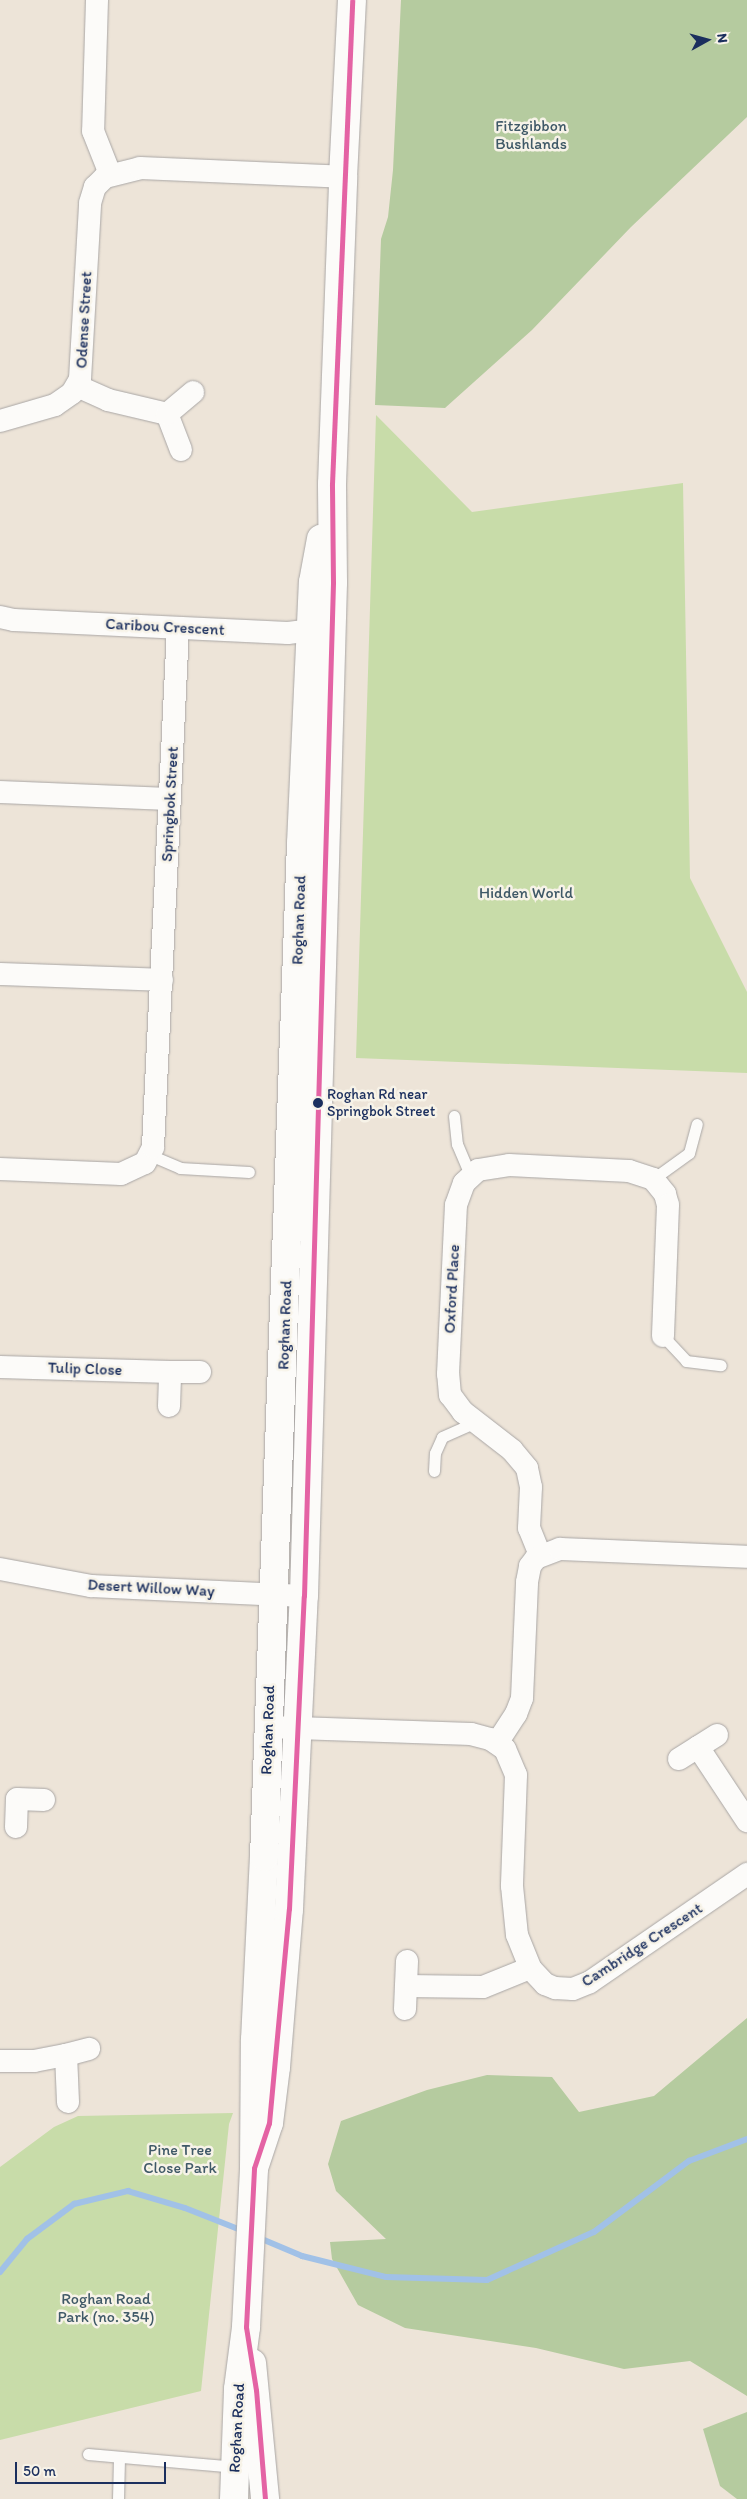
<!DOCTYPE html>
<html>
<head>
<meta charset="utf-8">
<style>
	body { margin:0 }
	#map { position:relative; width:747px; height:2499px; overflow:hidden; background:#ede4d8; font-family:Itim,sans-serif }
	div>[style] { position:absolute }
	.green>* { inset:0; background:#c8dca9 }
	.forest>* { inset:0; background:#b5cb9f }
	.stream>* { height:6px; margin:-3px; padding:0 3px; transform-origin:3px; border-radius:3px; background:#a1c1e7 }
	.roads { filter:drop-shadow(0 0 1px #a9a6a5) drop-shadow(0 0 1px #a9a6a5) }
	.lane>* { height:11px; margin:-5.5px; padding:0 5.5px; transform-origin:5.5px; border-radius:5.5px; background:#fcfbf9 }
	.street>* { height:22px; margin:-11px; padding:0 11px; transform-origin:11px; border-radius:11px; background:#fcfbf9 }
	.secondary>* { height:28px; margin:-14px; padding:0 14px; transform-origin:14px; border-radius:14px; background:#fcfbf9 }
	.bus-1>* { height:5px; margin:-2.5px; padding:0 2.5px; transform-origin:2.5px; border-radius:2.5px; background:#e463a4 }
	.dots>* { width:14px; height:14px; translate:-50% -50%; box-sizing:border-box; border:2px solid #f7f3e8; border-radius:50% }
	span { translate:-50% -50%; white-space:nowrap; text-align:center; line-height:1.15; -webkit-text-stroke:5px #f7f3e8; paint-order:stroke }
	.bus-label { font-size:15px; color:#1b2f5e }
	.left { translate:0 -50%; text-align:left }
	.park-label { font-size:16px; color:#3f5967 }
	.street-label { font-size:16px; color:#1b2f5e }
	.north { position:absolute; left:682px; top:15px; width:50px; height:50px; -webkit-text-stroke:4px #f7f3e8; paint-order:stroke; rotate:83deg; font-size:14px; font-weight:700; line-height:20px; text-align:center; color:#1b2f5e }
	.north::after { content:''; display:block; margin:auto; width:18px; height:22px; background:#1b2f5e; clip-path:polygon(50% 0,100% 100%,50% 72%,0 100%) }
	.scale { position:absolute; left:15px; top:2462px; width:151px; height:22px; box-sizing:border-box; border:2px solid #1b2f5e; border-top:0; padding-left:6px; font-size:15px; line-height:18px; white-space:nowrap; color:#1b2f5e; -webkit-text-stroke:4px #f7f3e8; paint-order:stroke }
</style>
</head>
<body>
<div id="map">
	<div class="green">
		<i style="clip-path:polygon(376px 415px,472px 512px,683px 483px,690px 878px,747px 992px,747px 1073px,356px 1058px)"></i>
		<i style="clip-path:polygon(233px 2113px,229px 2124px,201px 2391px,0 2440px,0 2167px,54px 2127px,78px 2116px)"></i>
	</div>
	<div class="forest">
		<i style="clip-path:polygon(401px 0,747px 0,747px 117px,631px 227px,532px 330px,445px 408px,375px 405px,381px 239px,388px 217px,393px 170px)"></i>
		<i style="clip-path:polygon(747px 2018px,747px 2396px,690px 2361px,624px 2369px,536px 2348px,405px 2328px,358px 2305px,332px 2259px,330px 2242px,386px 2239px,336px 2191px,328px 2164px,341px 2121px,427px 2090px,487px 2075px,552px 2077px,579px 2112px,654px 2096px)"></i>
		<i style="clip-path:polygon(747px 2412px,747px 2499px,737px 2499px,720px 2486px,703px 2429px)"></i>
	</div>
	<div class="stream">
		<i style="left:257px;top:2237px;width:49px;rotate:22.9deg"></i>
		<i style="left:302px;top:2256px;width:87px;rotate:14deg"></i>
		<i style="left:386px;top:2277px;width:101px;rotate:1.7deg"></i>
		<i style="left:487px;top:2280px;width:117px;rotate:-24.2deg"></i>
		<i style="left:594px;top:2232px;width:119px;rotate:-36.8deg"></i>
		<i style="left:689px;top:2161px;width:62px;rotate:-20.8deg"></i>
		<i style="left:0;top:2272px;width:43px;rotate:-50.7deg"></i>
		<i style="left:27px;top:2239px;width:59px;rotate:-36.7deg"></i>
		<i style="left:74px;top:2204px;width:56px;rotate:-13.5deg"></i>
		<i style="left:128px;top:2191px;width:59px;rotate:16.6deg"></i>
		<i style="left:185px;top:2208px;width:62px;rotate:21.6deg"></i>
	</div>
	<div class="roads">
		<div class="lane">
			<i style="left:454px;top:1116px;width:28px;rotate:84deg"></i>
			<i style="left:457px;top:1144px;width:34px;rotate:67deg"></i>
			<i style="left:150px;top:1155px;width:33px;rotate:23deg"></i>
			<i style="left:180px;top:1168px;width:69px;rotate:3.3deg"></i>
			<i style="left:653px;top:1179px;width:44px;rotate:-35.8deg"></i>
			<i style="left:689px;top:1153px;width:30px;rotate:-75deg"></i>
			<i style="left:663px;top:1336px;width:34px;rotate:47deg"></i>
			<i style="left:686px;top:1361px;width:35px;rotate:7deg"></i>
			<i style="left:434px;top:1471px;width:18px;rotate:-87deg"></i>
			<i style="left:435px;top:1453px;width:17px;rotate:-66deg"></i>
			<i style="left:442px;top:1437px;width:37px;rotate:-24deg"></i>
			<i style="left:88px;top:2454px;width:149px;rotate:5deg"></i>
			<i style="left:118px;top:2499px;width:42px;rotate:-88.6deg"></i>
		</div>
		<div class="street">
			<i style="left:97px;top:0;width:131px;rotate:91.7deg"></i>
			<i style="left:93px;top:131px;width:46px;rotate:68.4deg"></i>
			<i style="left:77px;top:386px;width:34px;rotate:24deg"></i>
			<i style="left:108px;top:400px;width:61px;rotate:13.3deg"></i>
			<i style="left:0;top:421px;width:57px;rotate:-16.2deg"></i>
			<i style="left:55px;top:405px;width:21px;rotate:-35deg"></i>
			<i style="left:72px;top:393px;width:16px;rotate:-60deg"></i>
			<i style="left:80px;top:379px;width:176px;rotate:-86.7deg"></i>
			<i style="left:90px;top:203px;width:17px;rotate:-73deg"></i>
			<i style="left:95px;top:187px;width:14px;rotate:-45deg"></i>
			<i style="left:105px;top:177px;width:36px;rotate:-14deg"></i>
			<i style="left:140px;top:168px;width:203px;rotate:2.5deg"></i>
			<i style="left:181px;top:450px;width:39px;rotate:-111deg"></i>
			<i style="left:167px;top:414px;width:34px;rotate:-40deg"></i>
			<i style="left:0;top:617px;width:14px;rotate:12deg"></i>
			<i style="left:14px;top:620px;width:274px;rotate:2.7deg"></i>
			<i style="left:288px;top:633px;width:40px;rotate:-7.1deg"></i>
			<i style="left:0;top:792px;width:170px;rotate:2.4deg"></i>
			<i style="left:0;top:974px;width:162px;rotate:2.1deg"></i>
			<i style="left:0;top:1169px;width:121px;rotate:2.4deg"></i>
			<i style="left:121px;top:1174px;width:26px;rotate:-25deg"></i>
			<i style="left:145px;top:1163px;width:18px;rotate:-63deg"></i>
			<i style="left:153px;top:1147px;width:519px;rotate:-87.24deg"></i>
			<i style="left:0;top:1367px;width:170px;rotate:1.7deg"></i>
			<i style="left:169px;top:1406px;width:34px;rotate:-88deg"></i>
			<i style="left:170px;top:1372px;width:30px"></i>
			<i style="left:540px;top:1555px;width:29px;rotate:-112deg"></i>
			<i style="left:529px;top:1528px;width:41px;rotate:-87.2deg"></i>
			<i style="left:531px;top:1487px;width:19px;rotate:-102deg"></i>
			<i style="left:527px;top:1468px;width:23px;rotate:-130deg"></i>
			<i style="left:512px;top:1450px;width:62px;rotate:-142.2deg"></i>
			<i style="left:463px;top:1412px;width:21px;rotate:-127deg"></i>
			<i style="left:450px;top:1395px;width:21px;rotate:-95deg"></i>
			<i style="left:448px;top:1374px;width:169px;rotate:-87.3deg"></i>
			<i style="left:456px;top:1205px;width:23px;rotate:-70deg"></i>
			<i style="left:464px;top:1183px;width:19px;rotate:-43deg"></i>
			<i style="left:478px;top:1170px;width:31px;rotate:-9deg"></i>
			<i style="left:509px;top:1165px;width:120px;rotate:2.9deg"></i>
			<i style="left:629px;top:1171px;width:25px;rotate:18deg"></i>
			<i style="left:653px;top:1179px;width:19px;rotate:51deg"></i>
			<i style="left:665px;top:1194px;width:11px;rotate:75deg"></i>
			<i style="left:668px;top:1205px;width:131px;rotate:92.2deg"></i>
			<i style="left:0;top:1569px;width:93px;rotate:10.6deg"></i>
			<i style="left:91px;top:1586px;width:213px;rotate:2.7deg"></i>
			<i style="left:268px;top:1727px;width:203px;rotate:2deg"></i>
			<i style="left:471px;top:1734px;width:20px;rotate:15deg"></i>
			<i style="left:490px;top:1739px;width:18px;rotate:34deg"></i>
			<i style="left:505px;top:1749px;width:28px;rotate:67deg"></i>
			<i style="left:516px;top:1775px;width:111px;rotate:92.1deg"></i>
			<i style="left:512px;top:1886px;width:49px;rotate:84.2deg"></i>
			<i style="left:517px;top:1935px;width:35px;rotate:68deg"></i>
			<i style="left:530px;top:1968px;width:22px;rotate:47deg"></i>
			<i style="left:545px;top:1984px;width:11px;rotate:22deg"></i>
			<i style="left:555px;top:1988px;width:18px;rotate:3deg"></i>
			<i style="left:573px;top:1989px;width:18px;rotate:-22deg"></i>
			<i style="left:590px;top:1982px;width:191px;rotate:-34.5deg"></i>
			<i style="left:497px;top:1743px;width:35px;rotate:-57deg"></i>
			<i style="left:516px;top:1714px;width:17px;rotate:-69deg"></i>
			<i style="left:522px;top:1698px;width:116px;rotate:-87.5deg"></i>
			<i style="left:527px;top:1582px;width:16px;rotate:-79deg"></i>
			<i style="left:530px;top:1566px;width:10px;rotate:-53deg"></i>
			<i style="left:536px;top:1558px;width:26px;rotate:-21deg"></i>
			<i style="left:560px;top:1549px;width:187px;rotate:2.4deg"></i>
			<i style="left:698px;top:1747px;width:89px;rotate:56.5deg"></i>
			<i style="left:679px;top:1759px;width:45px;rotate:-32.3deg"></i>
			<i style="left:16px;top:1827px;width:28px;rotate:-88deg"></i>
			<i style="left:17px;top:1799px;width:27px;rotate:2deg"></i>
			<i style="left:406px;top:1986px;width:77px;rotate:0.7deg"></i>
			<i style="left:483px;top:1987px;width:51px;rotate:-22deg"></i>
			<i style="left:405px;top:2009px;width:48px;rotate:-87.6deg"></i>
			<i style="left:0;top:2061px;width:34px"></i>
			<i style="left:34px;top:2061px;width:33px;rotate:-11deg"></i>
			<i style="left:68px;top:2102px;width:47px;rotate:-92.4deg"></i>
			<i style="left:66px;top:2055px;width:24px;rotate:-15deg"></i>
		</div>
		<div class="secondary">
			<i style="left:254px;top:2168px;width:47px;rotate:-71.6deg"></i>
			<i style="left:269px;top:2123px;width:56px;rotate:-82.9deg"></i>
			<i style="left:276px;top:2067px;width:159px;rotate:-85.3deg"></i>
			<i style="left:289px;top:1909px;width:313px;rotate:-87.3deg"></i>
			<i style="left:304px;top:1596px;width:1014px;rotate:-88.36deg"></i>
			<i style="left:333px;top:582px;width:98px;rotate:-90.6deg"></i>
			<i style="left:332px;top:484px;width:307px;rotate:-87.9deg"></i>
			<i style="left:343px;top:177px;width:177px;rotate:-87.1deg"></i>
			<i style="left:252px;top:2363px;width:137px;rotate:84.5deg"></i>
			<i style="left:234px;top:2499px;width:110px;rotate:-87.9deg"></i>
			<i style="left:238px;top:2389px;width:63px;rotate:-82.6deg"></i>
			<i style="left:246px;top:2327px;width:159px;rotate:-87.1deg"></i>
			<i style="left:254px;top:2168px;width:128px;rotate:-89.6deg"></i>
			<i style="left:255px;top:2040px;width:183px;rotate:-87.2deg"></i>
			<i style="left:264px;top:1857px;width:1014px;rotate:-87.91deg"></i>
			<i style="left:301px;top:844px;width:262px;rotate:-87.4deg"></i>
			<i style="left:313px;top:582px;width:44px;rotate:-79.5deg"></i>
		</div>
	</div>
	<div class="bus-1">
		<i style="left:265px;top:2499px;width:109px;rotate:-94.7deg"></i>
		<i style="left:256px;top:2390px;width:64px;rotate:-99deg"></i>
		<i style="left:246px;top:2327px;width:159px;rotate:-87.1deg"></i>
		<i style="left:254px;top:2168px;width:47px;rotate:-71.6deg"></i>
		<i style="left:269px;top:2123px;width:215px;rotate:-84.7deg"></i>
		<i style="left:289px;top:1909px;width:313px;rotate:-87.3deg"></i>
		<i style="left:304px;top:1596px;width:1014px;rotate:-88.36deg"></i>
		<i style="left:333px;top:582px;width:98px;rotate:-90.6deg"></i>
		<i style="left:332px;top:484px;width:484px;rotate:-87.6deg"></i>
	</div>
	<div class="dots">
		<i style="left:318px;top:1103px;background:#1b2f5e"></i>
	</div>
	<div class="bus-label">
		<span class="left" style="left:327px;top:1103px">Roghan Rd near<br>Springbok Street</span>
	</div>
	<div class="park-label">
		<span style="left:531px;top:135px">Fitzgibbon<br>Bushlands</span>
		<span style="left:526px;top:893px">Hidden World</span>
		<span style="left:180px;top:2159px">Pine Tree<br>Close Park</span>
		<span style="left:106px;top:2308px">Roghan Road<br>Park (no. 354)</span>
	</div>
	<div class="street-label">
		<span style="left:84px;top:320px;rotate:-87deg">Odense Street</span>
		<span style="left:165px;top:627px;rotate:3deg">Caribou Crescent</span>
		<span style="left:170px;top:804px;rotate:-87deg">Springbok Street</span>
		<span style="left:299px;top:920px;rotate:-88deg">Roghan Road</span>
		<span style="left:452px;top:1289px;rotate:-87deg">Oxford Place</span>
		<span style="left:285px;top:1325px;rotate:-88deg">Roghan Road</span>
		<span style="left:85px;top:1369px;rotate:2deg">Tulip Close</span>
		<span style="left:151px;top:1588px;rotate:3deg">Desert Willow Way</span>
		<span style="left:268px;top:1730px;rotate:-88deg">Roghan Road</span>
		<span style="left:642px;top:1945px;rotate:-33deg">Cambridge Crescent</span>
		<span style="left:237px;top:2428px;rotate:-87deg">Roghan Road</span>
	</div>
	<div class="north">N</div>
	<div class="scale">50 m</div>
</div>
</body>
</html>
